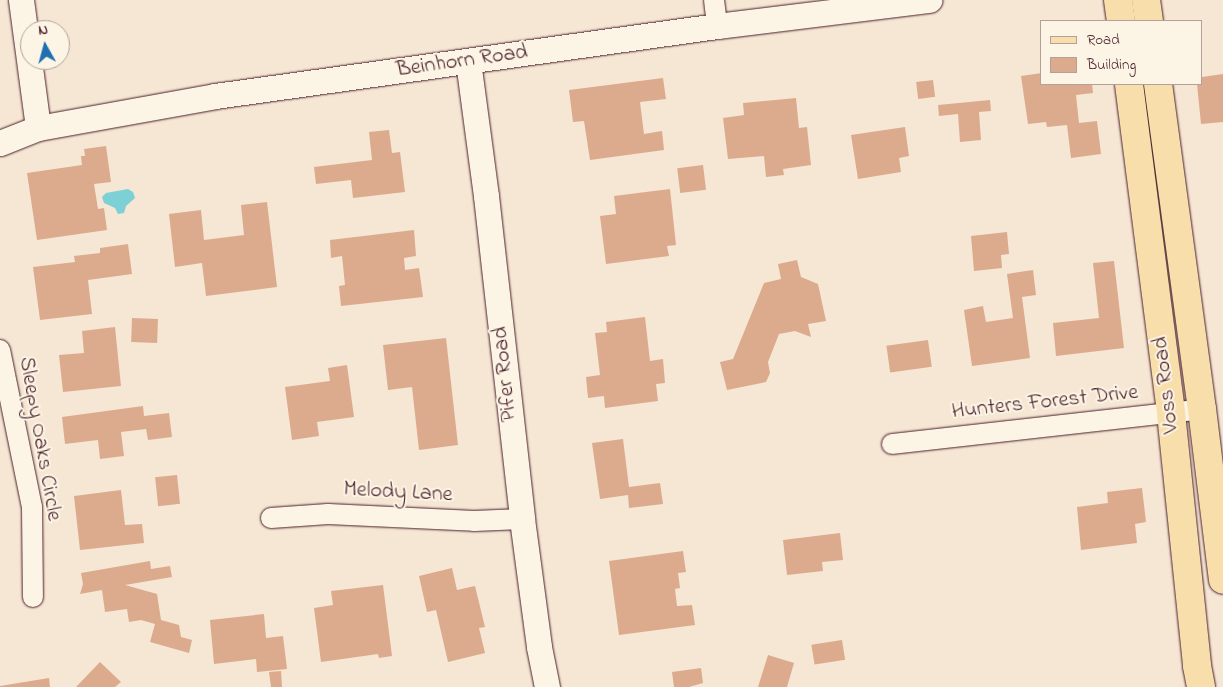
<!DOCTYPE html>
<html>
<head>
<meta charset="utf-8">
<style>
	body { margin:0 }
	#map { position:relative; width:1223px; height:687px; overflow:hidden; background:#f6e6d4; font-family:"Indie Flower",sans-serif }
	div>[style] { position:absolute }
	.water>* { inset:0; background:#7ed0d7 }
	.building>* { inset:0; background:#dcab8e; transform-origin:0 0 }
	.roads { filter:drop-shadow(0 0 1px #4a1f2b) drop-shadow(0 0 1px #4a1f2b) }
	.minor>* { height:20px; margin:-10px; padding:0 10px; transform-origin:10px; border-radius:10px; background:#fcf5e5 }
	.tertiary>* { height:25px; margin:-12.5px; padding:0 12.5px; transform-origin:12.5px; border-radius:12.5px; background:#fcf5e5 }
	.primary>* { height:28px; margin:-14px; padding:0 14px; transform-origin:14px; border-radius:14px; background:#f8deab }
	span { translate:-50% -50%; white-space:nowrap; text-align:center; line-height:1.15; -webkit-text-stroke:4px #fcf5e5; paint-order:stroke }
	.street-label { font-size:22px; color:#4a1f2b }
	.legend { position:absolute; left:1040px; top:20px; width:162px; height:65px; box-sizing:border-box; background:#fcf5e5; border:1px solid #b59f9b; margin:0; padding:6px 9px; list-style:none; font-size:15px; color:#4a1f2b }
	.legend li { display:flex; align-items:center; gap:10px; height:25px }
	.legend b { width:25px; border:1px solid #b59f9b }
	.north { position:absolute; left:20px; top:20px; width:50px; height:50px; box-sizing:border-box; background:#fcf5e5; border:1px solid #b59f9b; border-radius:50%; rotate:353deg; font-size:14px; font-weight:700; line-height:20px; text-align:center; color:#4a1f2b }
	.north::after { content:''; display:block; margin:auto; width:18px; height:22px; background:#1f6fb2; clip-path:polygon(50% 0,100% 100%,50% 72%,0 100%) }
</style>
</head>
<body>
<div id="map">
	<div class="water">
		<i style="clip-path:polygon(128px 189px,133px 192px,135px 198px,126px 206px,124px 213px,118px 214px,115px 208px,104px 203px,102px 197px,106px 193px)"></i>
	</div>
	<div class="building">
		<i style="clip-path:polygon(1042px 73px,1042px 84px,1092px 84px,1093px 93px,1076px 95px,1079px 123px,1097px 121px,1101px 154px,1071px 158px,1067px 125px,1047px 127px,1046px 122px,1028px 124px,1021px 76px)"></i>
		<i style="clip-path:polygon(1223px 74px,1223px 122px,1201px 124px,1197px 84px,1202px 84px,1202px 77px)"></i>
		<i style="clip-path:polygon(663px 78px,666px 99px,640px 102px,644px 134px,662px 131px,664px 150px,590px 160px,584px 121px,573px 122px,569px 90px)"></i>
		<i style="left:933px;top:80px;width:17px;height:17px;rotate:83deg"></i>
		<i style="clip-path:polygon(796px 98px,799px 128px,807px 127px,811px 165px,783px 169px,784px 175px,766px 177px,764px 156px,728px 159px,723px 118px,744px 115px,743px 103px)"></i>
		<i style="clip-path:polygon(990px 100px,991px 111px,979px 112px,981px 140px,960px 142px,958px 114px,939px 116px,938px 105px)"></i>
		<i style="clip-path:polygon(905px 127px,909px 156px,899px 158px,901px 172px,858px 179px,851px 135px)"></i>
		<i style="clip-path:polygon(389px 130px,392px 153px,400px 152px,405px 192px,353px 198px,351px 180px,316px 184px,314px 167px,372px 160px,369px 132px)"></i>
		<i style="clip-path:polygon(106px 146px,111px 182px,94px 184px,98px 209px,104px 208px,107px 230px,37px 240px,27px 173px,82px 165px,81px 156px,85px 156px,84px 149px)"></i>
		<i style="left:703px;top:165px;width:25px;height:26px;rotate:83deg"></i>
		<i style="clip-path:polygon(670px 189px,676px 245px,667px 246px,669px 256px,606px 264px,600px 216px,616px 214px,614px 196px)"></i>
		<i style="clip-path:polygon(267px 202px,277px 287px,206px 296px,202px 263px,175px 267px,169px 214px,201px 210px,204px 240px,244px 235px,241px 205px)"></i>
		<i style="clip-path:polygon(414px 230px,416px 256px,404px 258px,405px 270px,419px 268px,423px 297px,341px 306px,339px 286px,345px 285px,342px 256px,331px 258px,330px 240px)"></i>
		<i style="clip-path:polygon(1007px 232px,1009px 254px,1001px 255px,1002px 268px,974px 271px,971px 236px)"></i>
		<i style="clip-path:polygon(128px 244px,132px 274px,88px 280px,92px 314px,40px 320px,33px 267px,75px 262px,74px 256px,100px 253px,100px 248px)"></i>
		<i style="clip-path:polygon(797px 260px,801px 277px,818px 284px,826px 321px,808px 324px,811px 337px,795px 331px,779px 334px,768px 362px,770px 373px,766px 382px,727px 390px,720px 362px,733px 359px,764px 283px,781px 279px,778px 264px)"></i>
		<i style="clip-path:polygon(1114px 261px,1124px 348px,1056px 356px,1053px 323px,1099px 318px,1093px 263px)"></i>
		<i style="clip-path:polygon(1033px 270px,1036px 295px,1022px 297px,1030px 358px,972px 366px,964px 310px,983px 306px,986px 322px,1013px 318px,1007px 274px)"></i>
		<i style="clip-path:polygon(645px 317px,650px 361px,663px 359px,665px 383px,656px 384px,658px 401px,605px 408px,604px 396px,588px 398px,586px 377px,600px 375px,595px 333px,607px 332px,606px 322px)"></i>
		<i style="left:132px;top:318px;width:26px;height:24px;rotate:2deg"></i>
		<i style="clip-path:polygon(115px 327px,121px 386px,63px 392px,59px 355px,84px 353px,82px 331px)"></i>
		<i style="clip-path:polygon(446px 338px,458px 445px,419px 450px,412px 387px,388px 390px,383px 345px)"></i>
		<i style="left:928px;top:340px;width:27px;height:42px;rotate:82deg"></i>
		<i style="clip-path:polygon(347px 365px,354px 417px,317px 422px,319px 436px,292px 440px,285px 387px,330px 381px,328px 368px)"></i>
		<i style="clip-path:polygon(143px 406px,144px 416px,169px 413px,172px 437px,148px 440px,146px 429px,121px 432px,124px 456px,100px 459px,98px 440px,65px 444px,62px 417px)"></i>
		<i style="clip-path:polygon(623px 439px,629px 487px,660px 483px,663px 504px,629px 508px,628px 495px,600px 499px,592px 443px)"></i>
		<i style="left:177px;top:475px;width:29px;height:22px;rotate:84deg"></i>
		<i style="clip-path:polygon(1142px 488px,1146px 522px,1135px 524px,1137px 543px,1081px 550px,1077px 507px,1108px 503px,1107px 492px)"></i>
		<i style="clip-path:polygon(121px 490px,125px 525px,142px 524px,144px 543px,80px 550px,74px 496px)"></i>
		<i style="clip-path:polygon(840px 533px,843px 560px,822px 562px,823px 571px,787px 575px,783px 540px)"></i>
		<i style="clip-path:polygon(683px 551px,686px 572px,678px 573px,680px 588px,675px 589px,677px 606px,692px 605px,695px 625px,619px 635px,609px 561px)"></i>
		<i style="clip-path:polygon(150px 561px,151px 569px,170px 566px,172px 577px,125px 585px,157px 594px,161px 620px,179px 625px,181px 637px,192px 640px,189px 653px,150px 642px,155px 624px,141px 620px,129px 622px,127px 609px,105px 612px,102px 590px,80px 594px,83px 584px,81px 573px)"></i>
		<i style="clip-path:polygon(452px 568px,457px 590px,475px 586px,485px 627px,479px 628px,485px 653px,448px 662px,436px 610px,427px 612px,419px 576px)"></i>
		<i style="clip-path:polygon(383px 585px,392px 656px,379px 658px,378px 654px,321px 662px,314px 608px,333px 605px,331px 591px)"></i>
		<i style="clip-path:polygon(264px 614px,266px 638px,283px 636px,287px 669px,257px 672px,256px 659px,214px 664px,210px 620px)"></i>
		<i style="left:842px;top:640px;width:20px;height:31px;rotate:81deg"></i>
		<i style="clip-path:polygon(768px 655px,794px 663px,787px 687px,758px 687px)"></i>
		<i style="clip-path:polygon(100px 662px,121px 682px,115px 687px,76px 687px)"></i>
		<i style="clip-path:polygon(701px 668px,703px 683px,689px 687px,674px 687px,672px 672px)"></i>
		<i style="clip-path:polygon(281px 671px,282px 687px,271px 687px,269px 672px)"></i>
		<i style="clip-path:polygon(49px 678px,50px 687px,0 687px,0 686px)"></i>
	</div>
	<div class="roads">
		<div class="minor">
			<i style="left:714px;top:0;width:26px;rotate:83deg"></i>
			<i style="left:0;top:350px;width:160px;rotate:78.5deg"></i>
			<i style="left:32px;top:507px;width:90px;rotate:89.4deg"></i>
			<i style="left:892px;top:444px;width:312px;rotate:-6.4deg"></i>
			<i style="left:271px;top:518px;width:57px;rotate:-4deg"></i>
			<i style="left:328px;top:514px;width:146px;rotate:2.7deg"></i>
			<i style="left:474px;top:521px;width:48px;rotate:-2.4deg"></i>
		</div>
		<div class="tertiary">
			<i style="left:21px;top:0;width:129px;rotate:82.4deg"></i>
			<i style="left:468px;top:61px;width:136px;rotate:82.4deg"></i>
			<i style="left:486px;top:196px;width:325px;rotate:83.6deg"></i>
			<i style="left:522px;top:519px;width:129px;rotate:82.4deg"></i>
			<i style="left:539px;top:647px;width:41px;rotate:78.7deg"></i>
			<i style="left:0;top:143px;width:41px;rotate:-21.5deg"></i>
			<i style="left:38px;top:128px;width:180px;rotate:-10.2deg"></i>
			<i style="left:215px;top:96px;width:507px;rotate:-7.94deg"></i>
			<i style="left:717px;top:26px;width:214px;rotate:-7deg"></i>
		</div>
		<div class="primary">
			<i style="left:1118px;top:0;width:21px;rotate:82deg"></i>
			<i style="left:1146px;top:0;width:21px;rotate:82deg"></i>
			<i style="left:1129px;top:84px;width:332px;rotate:82.7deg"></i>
			<i style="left:1171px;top:413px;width:254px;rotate:84.1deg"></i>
			<i style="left:1197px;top:666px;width:21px;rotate:79deg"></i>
			<i style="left:1158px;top:84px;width:328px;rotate:82.3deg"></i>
			<i style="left:1202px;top:409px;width:172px;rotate:83deg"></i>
		</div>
	</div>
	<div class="street-label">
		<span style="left:462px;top:62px;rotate:-8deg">Beinhorn Road</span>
		<span style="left:506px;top:374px;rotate:-96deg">Pifer Road</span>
		<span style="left:1167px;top:385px;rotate:-97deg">Voss Road</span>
		<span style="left:1045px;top:403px;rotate:-6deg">Hunters Forest Drive</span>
		<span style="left:39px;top:439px;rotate:80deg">Sleepy Oaks Circle</span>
		<span style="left:398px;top:493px;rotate:3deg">Melody Lane</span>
	</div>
	<ul class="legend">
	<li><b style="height:6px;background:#f8deab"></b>Road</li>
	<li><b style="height:14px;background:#dcab8e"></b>Building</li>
	</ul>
	<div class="north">N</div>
</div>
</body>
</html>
